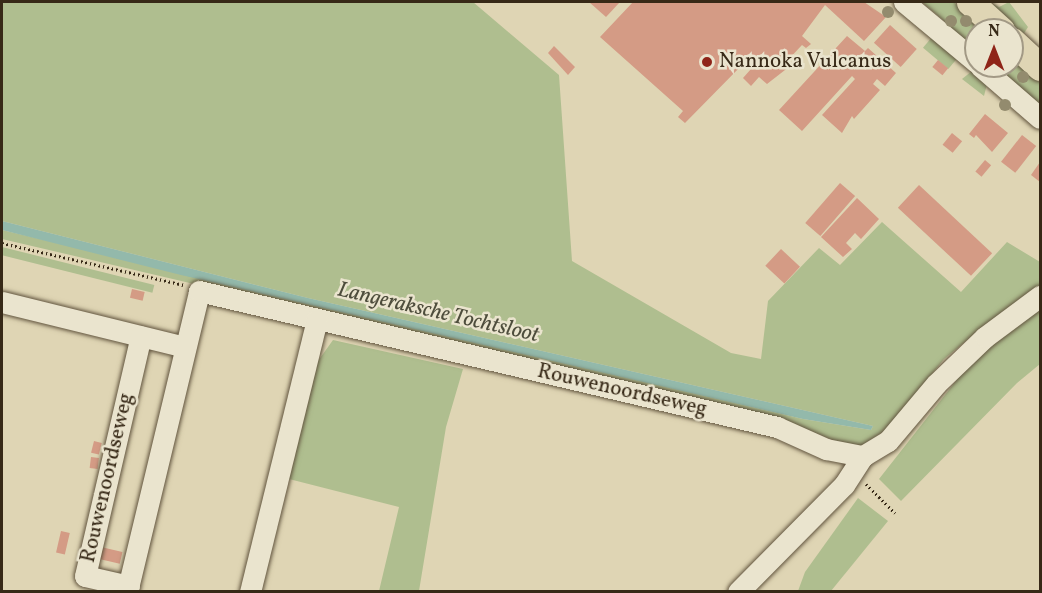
<!DOCTYPE html>
<html>
<head>
<meta charset="utf-8">
<style>
	body { margin:0 }
	#map { position:relative; width:1042px; height:593px; overflow:hidden; background:#dfd5b4; font-family:Vollkorn,serif }
	div>[style] { position:absolute }
	.green>* { inset:0; background:#afbe8f; transform-origin:0 0 }
	.water>* { inset:0; background:#93b9ab }
	.building>* { inset:0; background:#d49b85; transform-origin:0 0 }
	.path>* { height:3px; margin-top:-1.5px; transform-origin:0; background:repeating-linear-gradient(90deg,#372917 0 1.5px,transparent 0 4.5px) }
	.roads { filter:drop-shadow(0 0 2px #61543e) drop-shadow(0 0 2px #61543e) }
	.minor>* { height:21px; margin:-10.5px; padding:0 10.5px; transform-origin:10.5px; border-radius:10.5px; background:#eae4ce }
	.major>* { height:27px; margin:-13.5px; padding:0 13.5px; transform-origin:13.5px; border-radius:13.5px; background:#dfd5b4 }
	.trees>* { width:12px; height:12px; margin:-6px; border-radius:50%; background:#938b6e }
	.dots>* { width:16px; height:16px; translate:-50% -50%; box-sizing:border-box; border:3px solid #eae4ce; border-radius:50% }
	span { translate:-50% -50%; white-space:nowrap; text-align:center; line-height:1.15; -webkit-text-stroke:5px #eae4ce; paint-order:stroke }
	.poi-label { font-size:21px; color:#372917 }
	.left { translate:0 -50%; text-align:left }
	.street-label { font-size:21px; color:#372917 }
	.water-label { font-size:22px; color:#4e4d3c; font-style:italic }
	.frame { position:absolute; inset:0; border:3px solid #372917; pointer-events:none }
	.north { position:absolute; left:964px; top:18px; width:60px; height:60px; box-sizing:border-box; background:#eae4ce; border:2px solid #a29985; border-radius:50%; rotate:0deg; font-size:16px; font-weight:700; line-height:24px; text-align:center; color:#372917 }
	.north::after { content:''; display:block; margin:auto; width:21px; height:27px; background:#8f2418; clip-path:polygon(50% 0,100% 100%,50% 72%,0 100%) }
</style>
</head>
<body>
<div id="map">
	<div class="green">
		<i style="clip-path:polygon(2px 2px,473px 2px,559px 75px,572px 261px,731px 353px,761px 359px,768px 301px,819px 248px,840px 265px,882px 222px,961px 292px,1007px 242px,1040px 262px,1040px 290px,983px 327px,944px 359px,887px 429px,861px 446px,840px 443px,793px 424px,2px 239px,2px 230px,803px 419px,871px 430px,873px 426px,308px 298px,2px 221px)"></i>
		<i style="clip-path:polygon(922px 2px,954px 2px,974px 24px,970px 41px,966px 44px,951px 34px,950px 26px)"></i>
		<i style="clip-path:polygon(988px 2px,999px 7px,1009px 2px,1028px 27px,1023px 35px)"></i>
		<i style="left:932px;top:37px;width:33px;height:14px;rotate:40deg"></i>
		<i style="clip-path:polygon(1012px 57px,1040px 83px,1040px 112px,983px 66px,1012px 66px)"></i>
		<i style="clip-path:polygon(972px 71px,987px 84px,984px 96px,962px 79px)"></i>
		<i style="left:2px;top:247px;width:157px;height:8px;rotate:14deg"></i>
		<i style="clip-path:polygon(1040px 307px,1040px 364px,1017px 383px,901px 501px,879px 479px,963px 372px,1000px 336px)"></i>
		<i style="clip-path:polygon(333px 340px,463px 369px,446px 427px,419px 591px,379px 591px,399px 507px,289px 479px,318px 361px)"></i>
		<i style="clip-path:polygon(858px 498px,888px 521px,831px 591px,798px 591px,805px 572px)"></i>
	</div>
	<div class="water">
		<i style="clip-path:polygon(2px 221px,308px 298px,873px 426px,871px 430px,803px 419px,181px 275px,2px 230px)"></i>
	</div>
	<div class="building">
		<i style="clip-path:polygon(589px 2px,620px 2px,606px 17px)"></i>
		<i style="clip-path:polygon(633px 2px,864px 2px,886px 17px,864px 41px,825px 5px,802px 36px,811px 44px,806px 48px,802px 45px,787px 61px,790px 65px,785px 70px,767px 84px,759px 77px,751px 86px,743px 78px,751px 69px,744px 63px,685px 123px,678px 117px,683px 111px,600px 37px)"></i>
		<i style="left:890px;top:25px;width:36px;height:24px;rotate:42deg"></i>
		<i style="clip-path:polygon(847px 36px,865px 51px,868px 48px,896px 73px,885px 86px,877px 79px,873px 84px,880px 90px,854px 119px,852px 116px,842px 133px,822px 115px,855px 79px,852px 76px,802px 131px,779px 110px)"></i>
		<i style="clip-path:polygon(554px 46px,575px 67px,568px 75px,548px 53px)"></i>
		<i style="left:938px;top:60px;width:13px;height:9px;rotate:39deg"></i>
		<i style="clip-path:polygon(985px 114px,1008px 133px,992px 152px,976px 135px,974px 138px,969px 134px)"></i>
		<i style="left:952px;top:133px;width:13px;height:15px;rotate:39deg"></i>
		<i style="left:1022px;top:135px;width:18px;height:34px;rotate:38deg"></i>
		<i style="left:985px;top:160px;width:8px;height:15px;rotate:40deg"></i>
		<i style="clip-path:polygon(1040px 162px,1040px 182px,1031px 175px)"></i>
		<i style="left:840px;top:183px;width:20px;height:53px;rotate:41deg"></i>
		<i style="left:919px;top:185px;width:100px;height:31px;rotate:43deg"></i>
		<i style="clip-path:polygon(857px 198px,879px 219px,861px 239px,855px 233px,846px 243px,852px 249px,843px 257px,821px 237px)"></i>
		<i style="left:781px;top:249px;width:26px;height:23px;rotate:43deg"></i>
		<i style="left:132px;top:289px;width:13px;height:9px;rotate:13deg"></i>
		<i style="left:94px;top:441px;width:8px;height:12px;rotate:14deg"></i>
		<i style="left:91px;top:457px;width:8px;height:11px;rotate:7deg"></i>
		<i style="left:61px;top:531px;width:9px;height:22px;rotate:13deg"></i>
		<i style="left:101px;top:547px;width:22px;height:12px;rotate:13deg"></i>
	</div>
	<div class="path">
		<i style="left:2px;top:243px;width:187px;rotate:13deg"></i>
		<i style="left:866px;top:484px;width:41px;rotate:45deg"></i>
	</div>
	<div class="roads">
		<div class="minor">
			<i style="left:904px;top:2px;width:94px;rotate:39.8deg"></i>
			<i style="left:980px;top:66px;width:79px;rotate:40.9deg"></i>
			<i style="left:2px;top:302px;width:188px;rotate:13.8deg"></i>
			<i style="left:129px;top:586px;width:45px;rotate:-167.2deg"></i>
			<i style="left:85px;top:576px;width:246px;rotate:-76.9deg"></i>
			<i style="left:127px;top:592px;width:309px;rotate:-76.5deg"></i>
			<i style="left:199px;top:291px;width:594px;rotate:13.24deg"></i>
			<i style="left:777px;top:427px;width:54px;rotate:24.2deg"></i>
			<i style="left:826px;top:449px;width:38px;rotate:11deg"></i>
			<i style="left:863px;top:456px;width:29px;rotate:-31deg"></i>
			<i style="left:888px;top:441px;width:75px;rotate:-49.9deg"></i>
			<i style="left:936px;top:384px;width:68px;rotate:-43.8deg"></i>
			<i style="left:985px;top:337px;width:69px;rotate:-36.7deg"></i>
			<i style="left:250px;top:592px;width:281px;rotate:-76.2deg"></i>
			<i style="left:738px;top:592px;width:151px;rotate:-45.3deg"></i>
			<i style="left:844px;top:485px;width:35px;rotate:-57deg"></i>
		</div>
		<div class="major">
			<i style="left:970px;top:2px;width:42px;rotate:42.1deg"></i>
			<i style="left:1012px;top:41px;width:38px;rotate:43deg"></i>
		</div>
	</div>
	<div class="trees">
		<i style="left:888px;top:12px"></i>
		<i style="left:951px;top:21px"></i>
		<i style="left:966px;top:21px"></i>
		<i style="left:1023px;top:77px"></i>
		<i style="left:1005px;top:105px"></i>
	</div>
	<div class="dots">
		<i style="left:707px;top:62px;background:#8f2418"></i>
	</div>
	<div class="poi-label">
		<span class="left" style="left:719px;top:62px">Nannoka Vulcanus</span>
	</div>
	<div class="street-label">
		<span style="left:622px;top:391px;rotate:13deg">Rouwenoordseweg</span>
		<span style="left:108px;top:478px;rotate:-77deg">Rouwenoordseweg</span>
	</div>
	<div class="water-label">
		<span style="left:438px;top:313px;rotate:13deg">Langeraksche Tochtsloot</span>
	</div>
	<div class="frame"></div>
	<div class="north">N</div>
</div>
</body>
</html>
